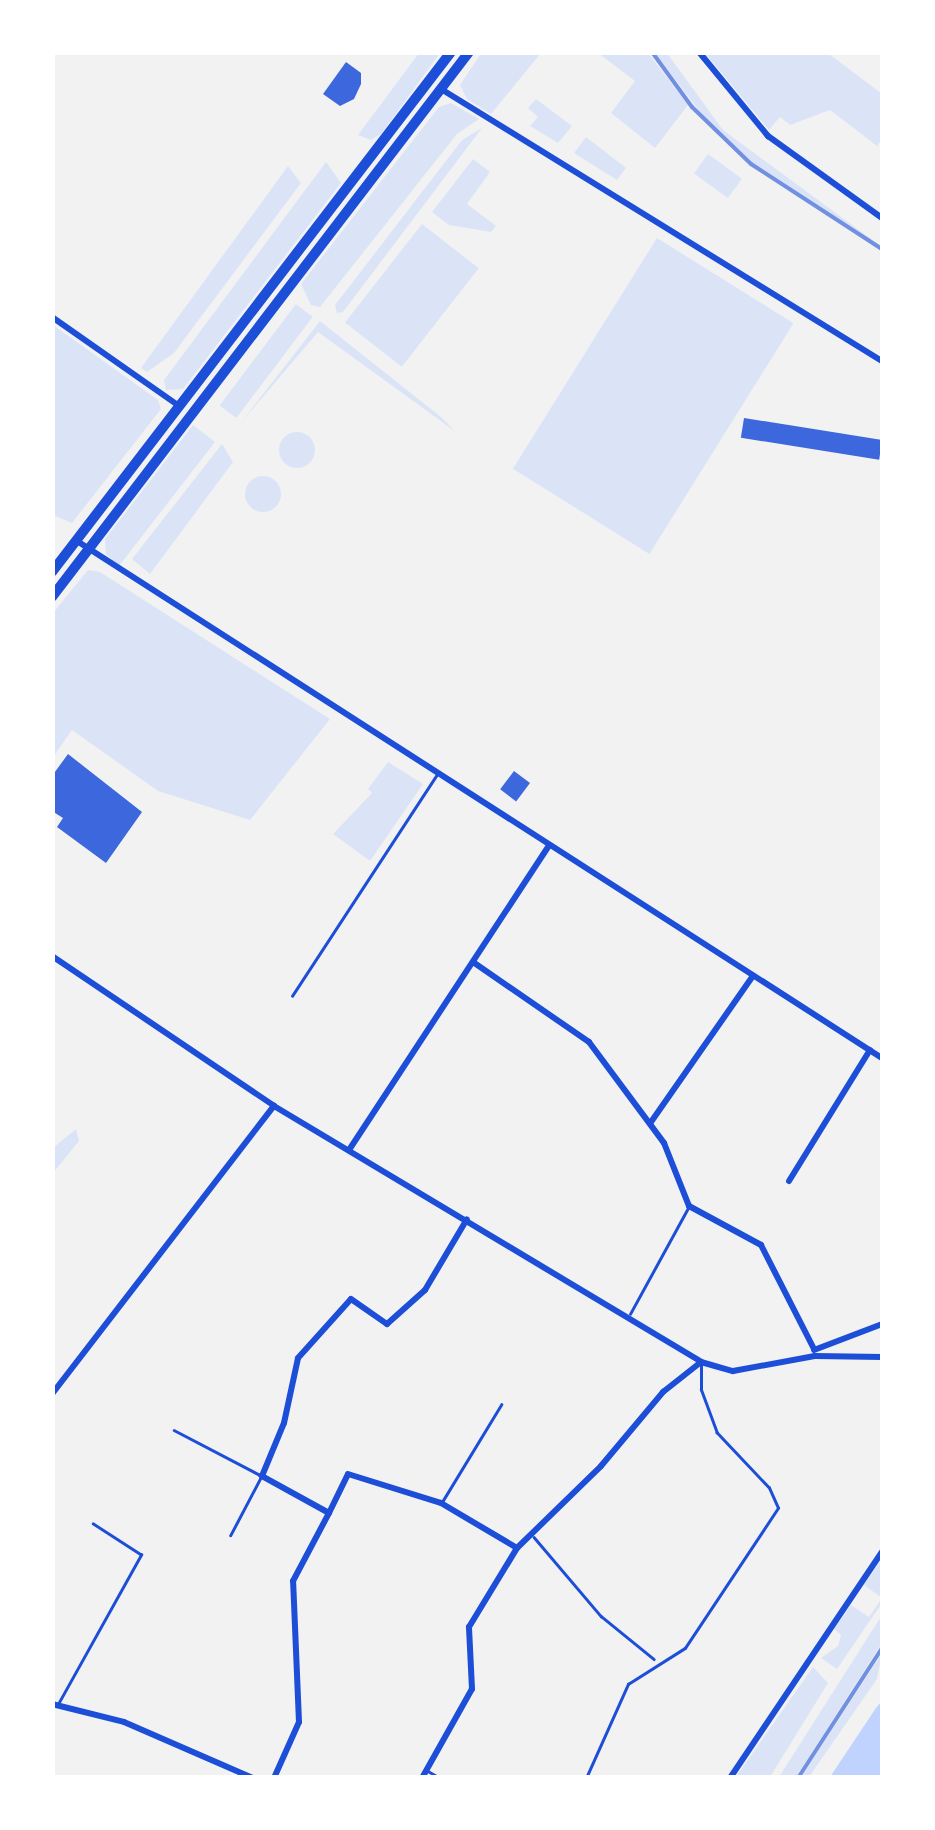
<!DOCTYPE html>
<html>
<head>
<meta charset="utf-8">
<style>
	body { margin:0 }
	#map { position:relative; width:935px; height:1830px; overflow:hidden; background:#f2f2f2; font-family:"Open Sans",sans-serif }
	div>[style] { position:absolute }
	.green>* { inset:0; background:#dbe4f7; transform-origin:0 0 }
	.round { border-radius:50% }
	.water>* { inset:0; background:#bfd3fe }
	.building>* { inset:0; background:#3d67dc; transform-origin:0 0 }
	.service>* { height:2.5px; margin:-1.25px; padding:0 1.25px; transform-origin:1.25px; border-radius:1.25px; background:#1d4ed8 }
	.minor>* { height:6px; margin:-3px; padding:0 3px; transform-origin:3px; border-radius:3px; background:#1d4ed8 }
	.primary>* { height:10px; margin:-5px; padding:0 5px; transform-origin:5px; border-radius:5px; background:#1d4ed8 }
	.rail>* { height:4px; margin:-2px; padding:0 2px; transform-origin:2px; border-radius:2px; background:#7290e2 }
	span { translate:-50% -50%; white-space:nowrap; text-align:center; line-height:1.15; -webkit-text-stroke:8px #fff; paint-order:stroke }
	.frame { position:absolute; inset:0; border:55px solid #fff; pointer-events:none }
</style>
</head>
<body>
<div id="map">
	<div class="green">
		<i style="clip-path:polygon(482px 52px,541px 53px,491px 114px,467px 99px,460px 85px)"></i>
		<i style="clip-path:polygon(419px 53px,440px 53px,381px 134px,371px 140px,358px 135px)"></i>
		<i style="clip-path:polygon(598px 53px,648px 53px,688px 105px,655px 148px,611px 113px,635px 81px)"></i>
		<i style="clip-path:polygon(655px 53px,667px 53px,723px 130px,882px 247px,752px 163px,700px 112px)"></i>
		<i style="clip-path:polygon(705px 53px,828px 53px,882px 94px,882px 139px,877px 146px,830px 110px,790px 125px,780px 117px,769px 130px)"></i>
		<i style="clip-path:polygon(536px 99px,572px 126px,558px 143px,530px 126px,538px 117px,528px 108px)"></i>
		<i style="clip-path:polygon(451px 103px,479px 119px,457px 134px,320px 307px,311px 305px,301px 284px,439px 107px)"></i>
		<i style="clip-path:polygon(482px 128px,343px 312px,337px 313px,335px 305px,462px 140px)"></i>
		<i style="clip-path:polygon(586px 137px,626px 168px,617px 180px,574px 153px)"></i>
		<i style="left:708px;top:154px;width:42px;height:24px;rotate:36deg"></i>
		<i style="clip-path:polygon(473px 159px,490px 172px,467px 204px,496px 226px,491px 232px,449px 225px,432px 212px)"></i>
		<i style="clip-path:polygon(326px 162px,341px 183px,183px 389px,166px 390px,164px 380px)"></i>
		<i style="clip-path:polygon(288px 166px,301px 183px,174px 353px,147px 372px,141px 368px)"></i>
		<i style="left:422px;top:224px;width:72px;height:125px;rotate:38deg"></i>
		<i style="left:657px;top:238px;width:161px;height:272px;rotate:32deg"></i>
		<i style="left:296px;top:304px;width:21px;height:127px;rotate:37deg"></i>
		<i style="clip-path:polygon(320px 321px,441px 417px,456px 432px,318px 332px,239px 425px)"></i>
		<i style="clip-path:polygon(53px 325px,158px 400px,161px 409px,72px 523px,53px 515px)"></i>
		<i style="clip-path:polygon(193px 425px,215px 442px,119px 566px,106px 554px,105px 539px)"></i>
		<i class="round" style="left:279px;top:432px;width:36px;height:36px"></i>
		<i style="clip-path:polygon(222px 444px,233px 462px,150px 574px,132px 559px)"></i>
		<i class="round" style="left:245px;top:476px;width:36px;height:36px"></i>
		<i style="clip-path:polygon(88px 570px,100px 572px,330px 719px,250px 820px,158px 791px,72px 730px,53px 757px,53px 613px)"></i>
		<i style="clip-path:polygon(388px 762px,423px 784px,370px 861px,333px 834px,372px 793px,368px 789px)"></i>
		<i style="clip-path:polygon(76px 1129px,79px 1141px,53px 1173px,53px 1148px)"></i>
		<i style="clip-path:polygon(882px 1559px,882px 1603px,837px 1669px,821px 1658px,838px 1646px,841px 1635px,834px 1629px,851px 1605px,869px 1617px,882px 1598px,864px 1585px)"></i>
		<i style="clip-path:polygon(882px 1615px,882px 1643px,796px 1777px,779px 1777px)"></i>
		<i style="clip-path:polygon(882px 1653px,877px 1679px,809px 1777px,801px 1777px)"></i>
		<i style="clip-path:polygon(813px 1667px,828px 1683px,770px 1777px,735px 1778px)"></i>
	</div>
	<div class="water">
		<i style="clip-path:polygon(882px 1701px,882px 1777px,830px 1777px,876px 1708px)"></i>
	</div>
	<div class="building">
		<i style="clip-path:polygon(346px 62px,361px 73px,361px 84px,354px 99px,340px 106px,323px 94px)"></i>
		<i style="left:744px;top:418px;width:140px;height:20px;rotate:9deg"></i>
		<i style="clip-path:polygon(68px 754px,142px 812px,106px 863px,57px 827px,63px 818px,52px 811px,52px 776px)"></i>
		<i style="left:514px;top:771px;width:20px;height:23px;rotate:37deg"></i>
	</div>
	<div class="service">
		<i style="left:292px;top:996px;width:263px;rotate:-56.8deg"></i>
		<i style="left:630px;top:1314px;width:121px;rotate:-61.3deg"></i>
		<i style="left:174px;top:1430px;width:99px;rotate:27.6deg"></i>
		<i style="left:262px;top:1476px;width:67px;rotate:117.7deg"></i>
		<i style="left:442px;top:1502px;width:114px;rotate:-58.7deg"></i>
		<i style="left:534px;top:1537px;width:104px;rotate:49.7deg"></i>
		<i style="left:601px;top:1616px;width:68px;rotate:39.1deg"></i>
		<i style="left:58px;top:1704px;width:171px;rotate:-60.9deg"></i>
		<i style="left:141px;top:1555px;width:57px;rotate:-147.1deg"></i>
		<i style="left:428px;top:1771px;width:14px;rotate:30deg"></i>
		<i style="left:586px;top:1778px;width:103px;rotate:-65.9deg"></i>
		<i style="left:628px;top:1684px;width:67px;rotate:-32.3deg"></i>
		<i style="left:685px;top:1648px;width:168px;rotate:-56.4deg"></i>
		<i style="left:778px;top:1508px;width:22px;rotate:-114deg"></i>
		<i style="left:769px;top:1488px;width:76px;rotate:-133.4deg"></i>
		<i style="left:717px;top:1433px;width:46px;rotate:-110.4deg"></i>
		<i style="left:701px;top:1390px;width:25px;rotate:-90deg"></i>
	</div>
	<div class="minor">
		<i style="left:699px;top:52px;width:109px;rotate:50.6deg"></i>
		<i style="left:768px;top:136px;width:140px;rotate:35.7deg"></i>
		<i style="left:441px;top:89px;width:518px;rotate:31.67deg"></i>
		<i style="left:52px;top:317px;width:155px;rotate:35deg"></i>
		<i style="left:77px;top:541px;width:957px;rotate:32.71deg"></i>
		<i style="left:52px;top:956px;width:268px;rotate:34deg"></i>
		<i style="left:274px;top:1106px;width:498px;rotate:30.9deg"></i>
		<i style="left:701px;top:1362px;width:33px;rotate:16deg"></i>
		<i style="left:733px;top:1371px;width:83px;rotate:-10.4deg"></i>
		<i style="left:815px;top:1356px;width:67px;rotate:0.9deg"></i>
		<i style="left:473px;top:962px;width:141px;rotate:34.6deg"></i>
		<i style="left:589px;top:1042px;width:126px;rotate:53.4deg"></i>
		<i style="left:664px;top:1143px;width:68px;rotate:68.4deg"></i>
		<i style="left:689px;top:1206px;width:82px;rotate:28.4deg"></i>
		<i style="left:761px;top:1245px;width:117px;rotate:63deg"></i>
		<i style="left:651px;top:1122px;width:178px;rotate:-55.1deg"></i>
		<i style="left:349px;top:1150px;width:364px;rotate:-56.7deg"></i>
		<i style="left:789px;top:1181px;width:154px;rotate:-58.3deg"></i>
		<i style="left:814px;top:1350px;width:73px;rotate:-20.9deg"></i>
		<i style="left:52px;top:1394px;width:364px;rotate:-52.4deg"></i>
		<i style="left:329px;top:1513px;width:43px;rotate:-64deg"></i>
		<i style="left:348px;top:1474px;width:97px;rotate:17.3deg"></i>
		<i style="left:441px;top:1503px;width:88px;rotate:30.6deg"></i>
		<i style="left:52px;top:1704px;width:74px;rotate:14deg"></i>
		<i style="left:124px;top:1722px;width:141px;rotate:23.5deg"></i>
		<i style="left:274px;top:1778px;width:61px;rotate:-65.9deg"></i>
		<i style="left:299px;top:1722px;width:141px;rotate:-92.4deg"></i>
		<i style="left:293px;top:1581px;width:77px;rotate:-62.1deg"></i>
		<i style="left:329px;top:1513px;width:77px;rotate:-151.1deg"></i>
		<i style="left:262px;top:1476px;width:57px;rotate:-67.5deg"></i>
		<i style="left:284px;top:1423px;width:66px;rotate:-77.8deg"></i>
		<i style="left:298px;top:1358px;width:79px;rotate:-48.1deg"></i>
		<i style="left:351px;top:1299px;width:44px;rotate:34.8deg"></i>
		<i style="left:387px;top:1324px;width:51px;rotate:-41.8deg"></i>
		<i style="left:425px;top:1290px;width:82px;rotate:-59.4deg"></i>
		<i style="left:422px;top:1778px;width:102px;rotate:-60.7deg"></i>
		<i style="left:472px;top:1689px;width:62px;rotate:-92.8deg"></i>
		<i style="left:469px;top:1627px;width:92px;rotate:-58.7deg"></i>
		<i style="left:517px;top:1548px;width:117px;rotate:-44.3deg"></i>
		<i style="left:601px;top:1466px;width:97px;rotate:-50deg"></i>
		<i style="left:663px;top:1392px;width:48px;rotate:-38.3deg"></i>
		<i style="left:730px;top:1778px;width:272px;rotate:-56.1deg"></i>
	</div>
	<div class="primary">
		<i style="left:52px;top:572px;width:655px;rotate:-52.5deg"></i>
		<i style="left:52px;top:597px;width:686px;rotate:-52.58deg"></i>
	</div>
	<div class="rail">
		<i style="left:652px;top:52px;width:68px;rotate:54deg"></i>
		<i style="left:692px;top:107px;width:82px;rotate:44deg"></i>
		<i style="left:751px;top:164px;width:156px;rotate:33deg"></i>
		<i style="left:798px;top:1778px;width:155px;rotate:-57.1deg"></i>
	</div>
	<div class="frame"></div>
</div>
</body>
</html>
